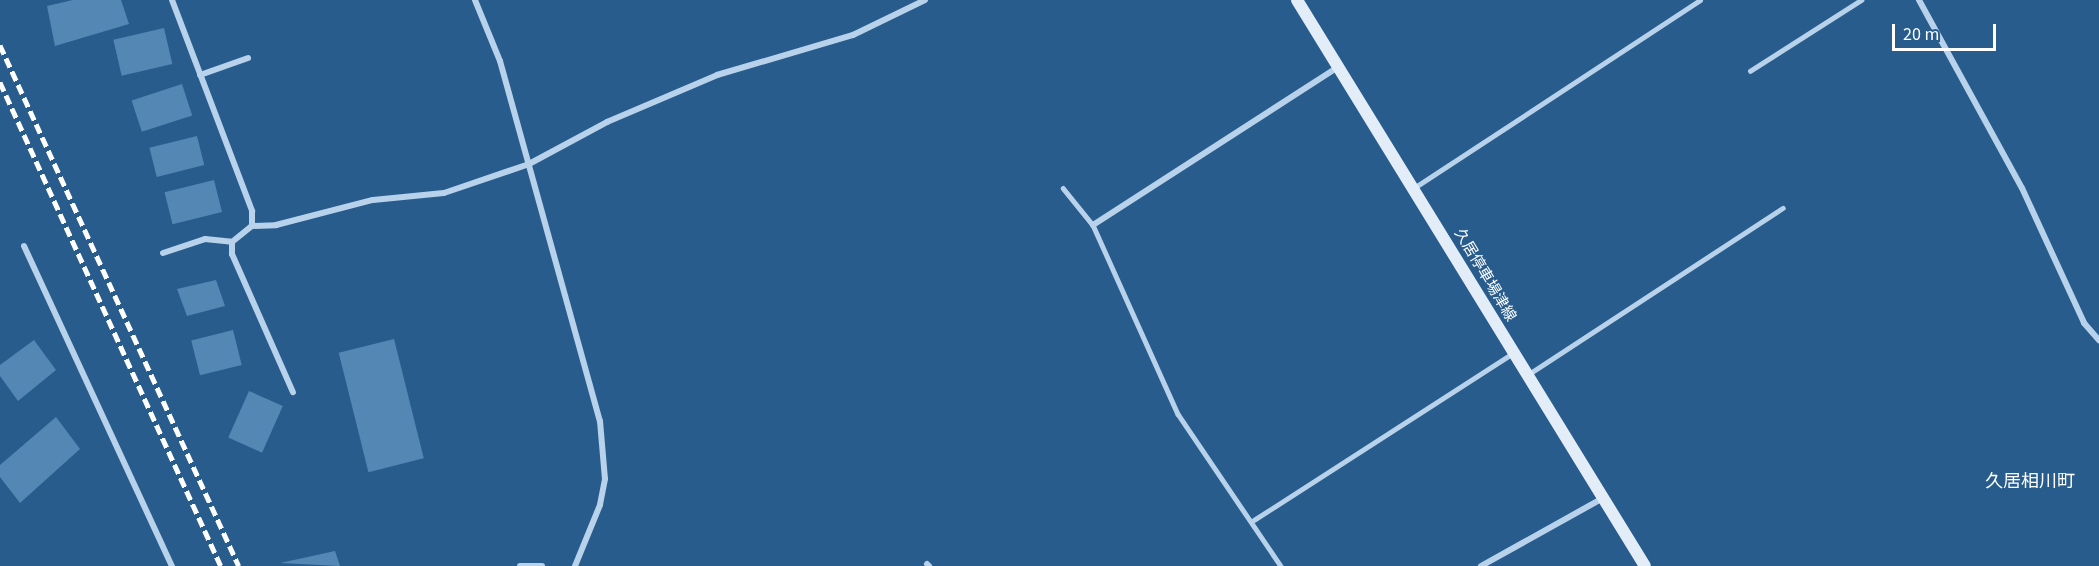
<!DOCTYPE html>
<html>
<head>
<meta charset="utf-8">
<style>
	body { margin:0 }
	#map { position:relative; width:2099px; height:566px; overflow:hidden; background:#285c8c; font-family:"Source Sans 3","Noto Sans JP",sans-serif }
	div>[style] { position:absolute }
	.building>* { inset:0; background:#5587b4; transform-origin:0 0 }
	.lane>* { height:4.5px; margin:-2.25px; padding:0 2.25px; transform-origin:2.25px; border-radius:2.25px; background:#b7d2ea }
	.street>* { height:6px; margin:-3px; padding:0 3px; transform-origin:3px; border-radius:3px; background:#b7d2ea }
	.secondary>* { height:12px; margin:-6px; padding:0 6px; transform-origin:6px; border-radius:6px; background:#e2edf8 }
	.rail>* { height:4.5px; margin-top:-2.25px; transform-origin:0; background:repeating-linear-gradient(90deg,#fff 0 10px,transparent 0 14.5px) }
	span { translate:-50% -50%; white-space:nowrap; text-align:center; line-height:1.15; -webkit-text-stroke:4.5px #285c8c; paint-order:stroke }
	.street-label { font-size:15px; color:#fff }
	.quarter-label { font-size:18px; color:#fff }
	.scale { position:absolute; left:1892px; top:24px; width:104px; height:27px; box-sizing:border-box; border:3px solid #fff; border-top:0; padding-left:8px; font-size:18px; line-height:21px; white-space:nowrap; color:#fff; -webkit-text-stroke:4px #285c8c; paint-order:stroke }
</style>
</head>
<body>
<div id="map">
	<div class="building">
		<i style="clip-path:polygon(73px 0,121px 0,129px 24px,55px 46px,47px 6px)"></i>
		<i style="left:164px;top:28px;width:37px;height:52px;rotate:77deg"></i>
		<i style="left:182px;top:84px;width:33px;height:53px;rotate:72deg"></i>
		<i style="left:197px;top:136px;width:30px;height:49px;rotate:76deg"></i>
		<i style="left:214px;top:180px;width:33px;height:51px;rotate:76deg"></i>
		<i style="clip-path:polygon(216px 280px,225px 306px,187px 316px,177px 289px)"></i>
		<i style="left:233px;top:330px;width:36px;height:43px;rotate:76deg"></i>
		<i style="left:394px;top:339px;width:123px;height:57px;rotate:76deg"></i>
		<i style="clip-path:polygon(34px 340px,56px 370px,18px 401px,0 376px,0 365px)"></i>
		<i style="left:249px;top:391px;width:37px;height:51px;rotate:24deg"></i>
		<i style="clip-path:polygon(56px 417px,80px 449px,20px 503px,0 477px,0 465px)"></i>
		<i style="clip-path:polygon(335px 551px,340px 566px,280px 563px)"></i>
	</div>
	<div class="lane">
		<i style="left:1750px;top:71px;width:132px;rotate:-32.6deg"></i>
		<i style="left:1063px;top:188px;width:48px;rotate:51deg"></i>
		<i style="left:1093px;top:225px;width:207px;rotate:65.8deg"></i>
		<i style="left:1178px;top:414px;width:184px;rotate:55.9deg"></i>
		<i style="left:1414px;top:188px;width:342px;rotate:-33.3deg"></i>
		<i style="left:1529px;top:374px;width:303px;rotate:-33.2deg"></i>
		<i style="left:1254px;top:520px;width:307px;rotate:-32.8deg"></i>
	</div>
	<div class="street">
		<i style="left:172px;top:0;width:226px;rotate:69.2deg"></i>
		<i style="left:252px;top:211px;width:15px;rotate:90deg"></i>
		<i style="left:475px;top:0;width:66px;rotate:67.7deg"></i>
		<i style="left:500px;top:61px;width:374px;rotate:74.5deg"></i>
		<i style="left:600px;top:421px;width:58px;rotate:85.1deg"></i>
		<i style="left:605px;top:479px;width:26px;rotate:101deg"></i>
		<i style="left:600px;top:505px;width:66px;rotate:112.3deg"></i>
		<i style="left:1919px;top:0;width:214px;rotate:61.3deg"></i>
		<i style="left:2022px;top:188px;width:149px;rotate:65.3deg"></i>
		<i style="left:2084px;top:323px;width:23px;rotate:49deg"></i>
		<i style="left:200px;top:75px;width:51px;rotate:-19.5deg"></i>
		<i style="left:1093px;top:225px;width:292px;rotate:-32.8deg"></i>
		<i style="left:232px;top:242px;width:12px;rotate:90deg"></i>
		<i style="left:232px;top:254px;width:151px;rotate:66.2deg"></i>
		<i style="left:24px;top:246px;width:353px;rotate:65.2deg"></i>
		<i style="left:163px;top:253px;width:44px;rotate:-18.4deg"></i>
		<i style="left:205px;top:239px;width:27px;rotate:6deg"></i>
		<i style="left:232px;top:242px;width:26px;rotate:-39deg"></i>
		<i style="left:252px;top:226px;width:24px;rotate:-2deg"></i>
		<i style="left:276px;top:225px;width:100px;rotate:-14.5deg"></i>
		<i style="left:373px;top:200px;width:71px;rotate:-5.6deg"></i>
		<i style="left:444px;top:193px;width:90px;rotate:-18.8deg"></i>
		<i style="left:529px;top:164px;width:89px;rotate:-28.3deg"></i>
		<i style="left:607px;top:122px;width:120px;rotate:-23.1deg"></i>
		<i style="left:717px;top:75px;width:142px;rotate:-16.4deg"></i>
		<i style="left:853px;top:35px;width:80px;rotate:-25.9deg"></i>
		<i style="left:927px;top:564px;width:3px;rotate:45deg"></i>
		<i style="left:520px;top:566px;width:22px"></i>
		<i style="left:1481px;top:566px;width:140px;rotate:-29.1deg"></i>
	</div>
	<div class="secondary">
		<i style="left:1297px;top:0;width:664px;rotate:58.42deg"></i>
	</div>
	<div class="rail">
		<i style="left:0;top:45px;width:573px;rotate:65.36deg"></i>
		<i style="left:0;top:82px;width:532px;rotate:65.46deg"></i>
	</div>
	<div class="street-label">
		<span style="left:1485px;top:275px;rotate:59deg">久居停車場津線</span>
	</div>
	<div class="quarter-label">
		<span style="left:2030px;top:482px">久居相川町</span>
	</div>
	<div class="scale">20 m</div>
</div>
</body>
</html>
